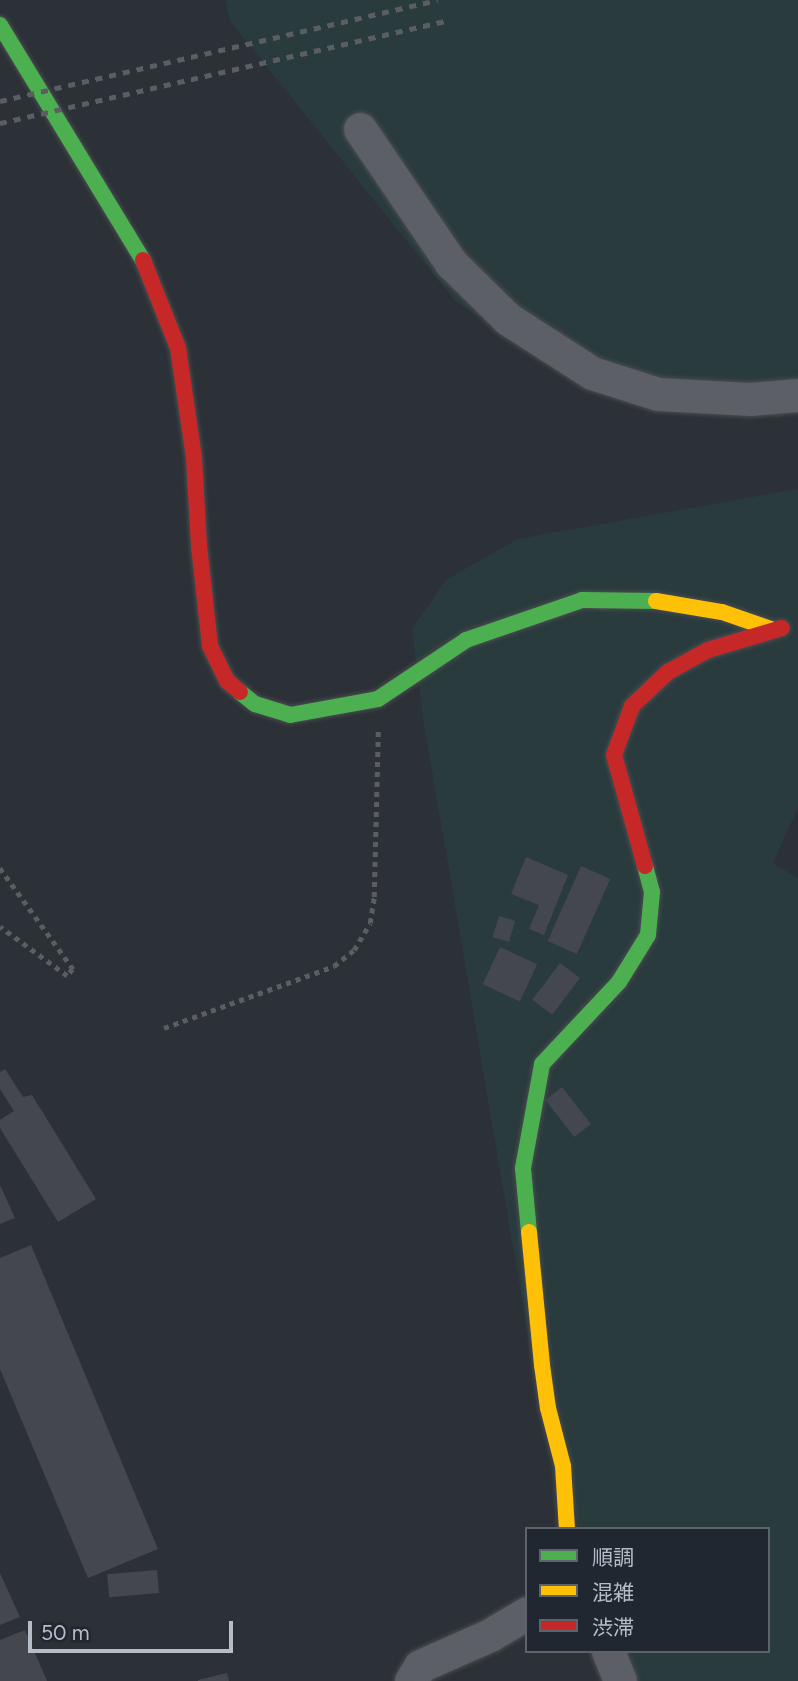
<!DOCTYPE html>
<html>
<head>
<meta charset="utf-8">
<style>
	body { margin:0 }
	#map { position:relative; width:798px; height:1681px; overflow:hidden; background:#2c3137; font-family:Figtree,"Noto Sans JP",sans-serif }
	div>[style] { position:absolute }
	.green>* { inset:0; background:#2a3b3d }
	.building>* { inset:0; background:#44484e; transform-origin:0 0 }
	.path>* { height:4.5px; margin-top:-2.25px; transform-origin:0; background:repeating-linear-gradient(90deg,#5a5e62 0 5px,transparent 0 10px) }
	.roads { filter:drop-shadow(0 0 2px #484c50) drop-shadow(0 0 2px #484c50) }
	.street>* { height:33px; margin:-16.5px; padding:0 16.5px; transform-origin:16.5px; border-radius:16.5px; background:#5c5f65 }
	.fast>* { height:16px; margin:-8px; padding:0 8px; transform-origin:8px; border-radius:8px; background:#4caf50 }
	.slow>* { height:16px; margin:-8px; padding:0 8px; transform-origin:8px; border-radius:8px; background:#ffc107 }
	.jam>* { height:16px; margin:-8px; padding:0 8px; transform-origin:8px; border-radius:8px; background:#c62828 }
	.rail>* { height:5px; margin-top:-2.5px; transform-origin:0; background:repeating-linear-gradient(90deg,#5a5e63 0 7px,transparent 0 14px) }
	span { translate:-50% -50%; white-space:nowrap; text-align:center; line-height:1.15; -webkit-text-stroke:5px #202731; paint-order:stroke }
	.legend { position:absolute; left:525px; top:1527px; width:245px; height:126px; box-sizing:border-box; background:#202731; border:2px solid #5c636d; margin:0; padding:9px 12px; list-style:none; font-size:21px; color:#b7bdc7 }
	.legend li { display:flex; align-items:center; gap:14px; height:35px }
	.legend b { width:35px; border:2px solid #5c636d }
	.scale { position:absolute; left:28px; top:1621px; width:205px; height:32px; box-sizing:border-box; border:4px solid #b7bdc7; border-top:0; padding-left:9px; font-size:21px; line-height:24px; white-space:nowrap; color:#b7bdc7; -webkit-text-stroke:5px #202731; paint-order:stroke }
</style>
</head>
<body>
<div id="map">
	<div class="green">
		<i style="clip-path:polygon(225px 0,798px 0,798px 394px,780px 418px,556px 365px,455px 301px,230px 21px)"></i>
		<i style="clip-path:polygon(798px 489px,798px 807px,773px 863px,798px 878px,798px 1681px,624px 1681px,616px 1651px,768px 1651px,768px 1529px,580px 1529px,535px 1376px,423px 717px,412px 629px,446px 580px,518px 539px)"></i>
	</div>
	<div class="building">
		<i style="clip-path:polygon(526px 857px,568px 875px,544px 935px,529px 929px,539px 905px,511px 894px)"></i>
		<i style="left:581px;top:866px;width:32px;height:82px;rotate:24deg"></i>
		<i style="left:499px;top:916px;width:17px;height:22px;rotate:17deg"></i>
		<i style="left:500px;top:947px;width:41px;height:41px;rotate:25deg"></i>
		<i style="left:560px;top:963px;width:25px;height:46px;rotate:37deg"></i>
		<i style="clip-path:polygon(5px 1069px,23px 1097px,32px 1095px,96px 1199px,58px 1222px,0 1128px,0 1120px,14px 1111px,0 1089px,0 1072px)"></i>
		<i style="left:562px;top:1087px;width:47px;height:21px;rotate:52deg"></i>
		<i style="clip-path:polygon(0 1185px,15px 1218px,0 1224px)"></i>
		<i style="clip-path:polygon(31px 1245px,158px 1549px,88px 1578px,0 1369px,0 1258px)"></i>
		<i style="left:157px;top:1570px;width:23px;height:50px;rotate:85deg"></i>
		<i style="clip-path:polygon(0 1573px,20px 1617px,0 1625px)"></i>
		<i style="clip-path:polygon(25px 1630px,47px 1681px,0 1681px,0 1640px)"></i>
		<i style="clip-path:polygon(227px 1673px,229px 1681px,198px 1681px,198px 1680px)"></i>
	</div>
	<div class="path">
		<i style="left:0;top:868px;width:125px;rotate:54.1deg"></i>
		<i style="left:73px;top:969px;width:9px;rotate:131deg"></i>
		<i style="left:67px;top:976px;width:83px;rotate:-143.8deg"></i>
		<i style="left:164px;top:1028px;width:181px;rotate:-20deg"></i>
		<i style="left:334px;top:966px;width:26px;rotate:-39deg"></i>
		<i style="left:354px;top:950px;width:31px;rotate:-59deg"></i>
		<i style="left:370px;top:923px;width:26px;rotate:-81deg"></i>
		<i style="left:374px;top:897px;width:166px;rotate:-88.6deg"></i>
	</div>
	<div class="roads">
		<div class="street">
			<i style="left:360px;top:129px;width:162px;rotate:55.8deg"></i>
			<i style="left:451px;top:263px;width:80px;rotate:44.5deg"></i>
			<i style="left:508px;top:319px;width:100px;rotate:32.7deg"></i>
			<i style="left:592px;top:373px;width:69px;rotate:17.7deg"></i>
			<i style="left:658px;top:394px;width:92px;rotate:3.1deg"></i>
			<i style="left:750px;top:399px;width:48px;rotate:-4.8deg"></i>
			<i style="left:608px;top:1651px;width:32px;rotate:68deg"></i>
			<i style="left:411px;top:1681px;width:17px;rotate:-59deg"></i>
			<i style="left:420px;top:1666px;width:77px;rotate:-23.9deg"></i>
			<i style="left:490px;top:1635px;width:43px;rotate:-30.7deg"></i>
		</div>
		<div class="fast">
			<i style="left:0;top:25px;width:275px;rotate:58.7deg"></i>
			<i style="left:240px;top:692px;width:19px;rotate:39deg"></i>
			<i style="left:255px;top:704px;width:37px;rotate:17deg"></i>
			<i style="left:290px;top:715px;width:89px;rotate:-10.3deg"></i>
			<i style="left:378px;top:699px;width:106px;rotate:-33.8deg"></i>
			<i style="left:466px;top:640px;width:123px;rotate:-19deg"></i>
			<i style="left:582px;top:600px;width:74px;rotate:0.8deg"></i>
			<i style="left:529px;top:1232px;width:64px;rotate:-95.4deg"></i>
			<i style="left:523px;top:1168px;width:106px;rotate:-79.6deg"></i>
			<i style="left:542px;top:1064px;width:112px;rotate:-46.8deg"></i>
			<i style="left:619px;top:982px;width:55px;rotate:-58.3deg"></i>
			<i style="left:648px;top:935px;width:43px;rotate:-84.7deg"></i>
			<i style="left:652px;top:892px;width:27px;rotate:-105deg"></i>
		</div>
		<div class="slow">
			<i style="left:656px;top:601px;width:67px;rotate:9.5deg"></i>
			<i style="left:722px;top:612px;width:55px;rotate:19.1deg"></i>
			<i style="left:529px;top:1232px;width:134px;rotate:84.4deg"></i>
			<i style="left:542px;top:1365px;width:43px;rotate:82.1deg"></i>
			<i style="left:548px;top:1408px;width:60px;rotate:75.5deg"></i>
			<i style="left:563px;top:1466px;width:63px;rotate:86.4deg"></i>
		</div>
		<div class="jam">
			<i style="left:143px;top:260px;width:95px;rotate:68.3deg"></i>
			<i style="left:178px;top:348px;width:111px;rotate:81.7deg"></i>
			<i style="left:194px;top:458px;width:88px;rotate:86.7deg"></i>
			<i style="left:199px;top:546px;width:101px;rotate:83.7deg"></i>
			<i style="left:210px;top:646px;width:39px;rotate:64deg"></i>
			<i style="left:227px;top:681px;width:17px;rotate:40deg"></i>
			<i style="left:645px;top:866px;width:115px;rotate:-105.6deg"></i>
			<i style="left:614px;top:755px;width:52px;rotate:-69.8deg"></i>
			<i style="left:632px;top:706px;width:50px;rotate:-43.4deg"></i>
			<i style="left:668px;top:672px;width:46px;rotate:-28.8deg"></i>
			<i style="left:708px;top:650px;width:77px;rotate:-16.6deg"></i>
		</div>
	</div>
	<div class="rail">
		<i style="left:0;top:101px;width:449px;rotate:-13deg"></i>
		<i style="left:0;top:123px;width:460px;rotate:-12.9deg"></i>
	</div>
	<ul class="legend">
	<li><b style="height:9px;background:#4caf50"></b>順調</li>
	<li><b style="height:9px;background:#ffc107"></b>混雑</li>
	<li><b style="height:9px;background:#c62828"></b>渋滞</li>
	</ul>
	<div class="scale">50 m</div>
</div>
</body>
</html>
